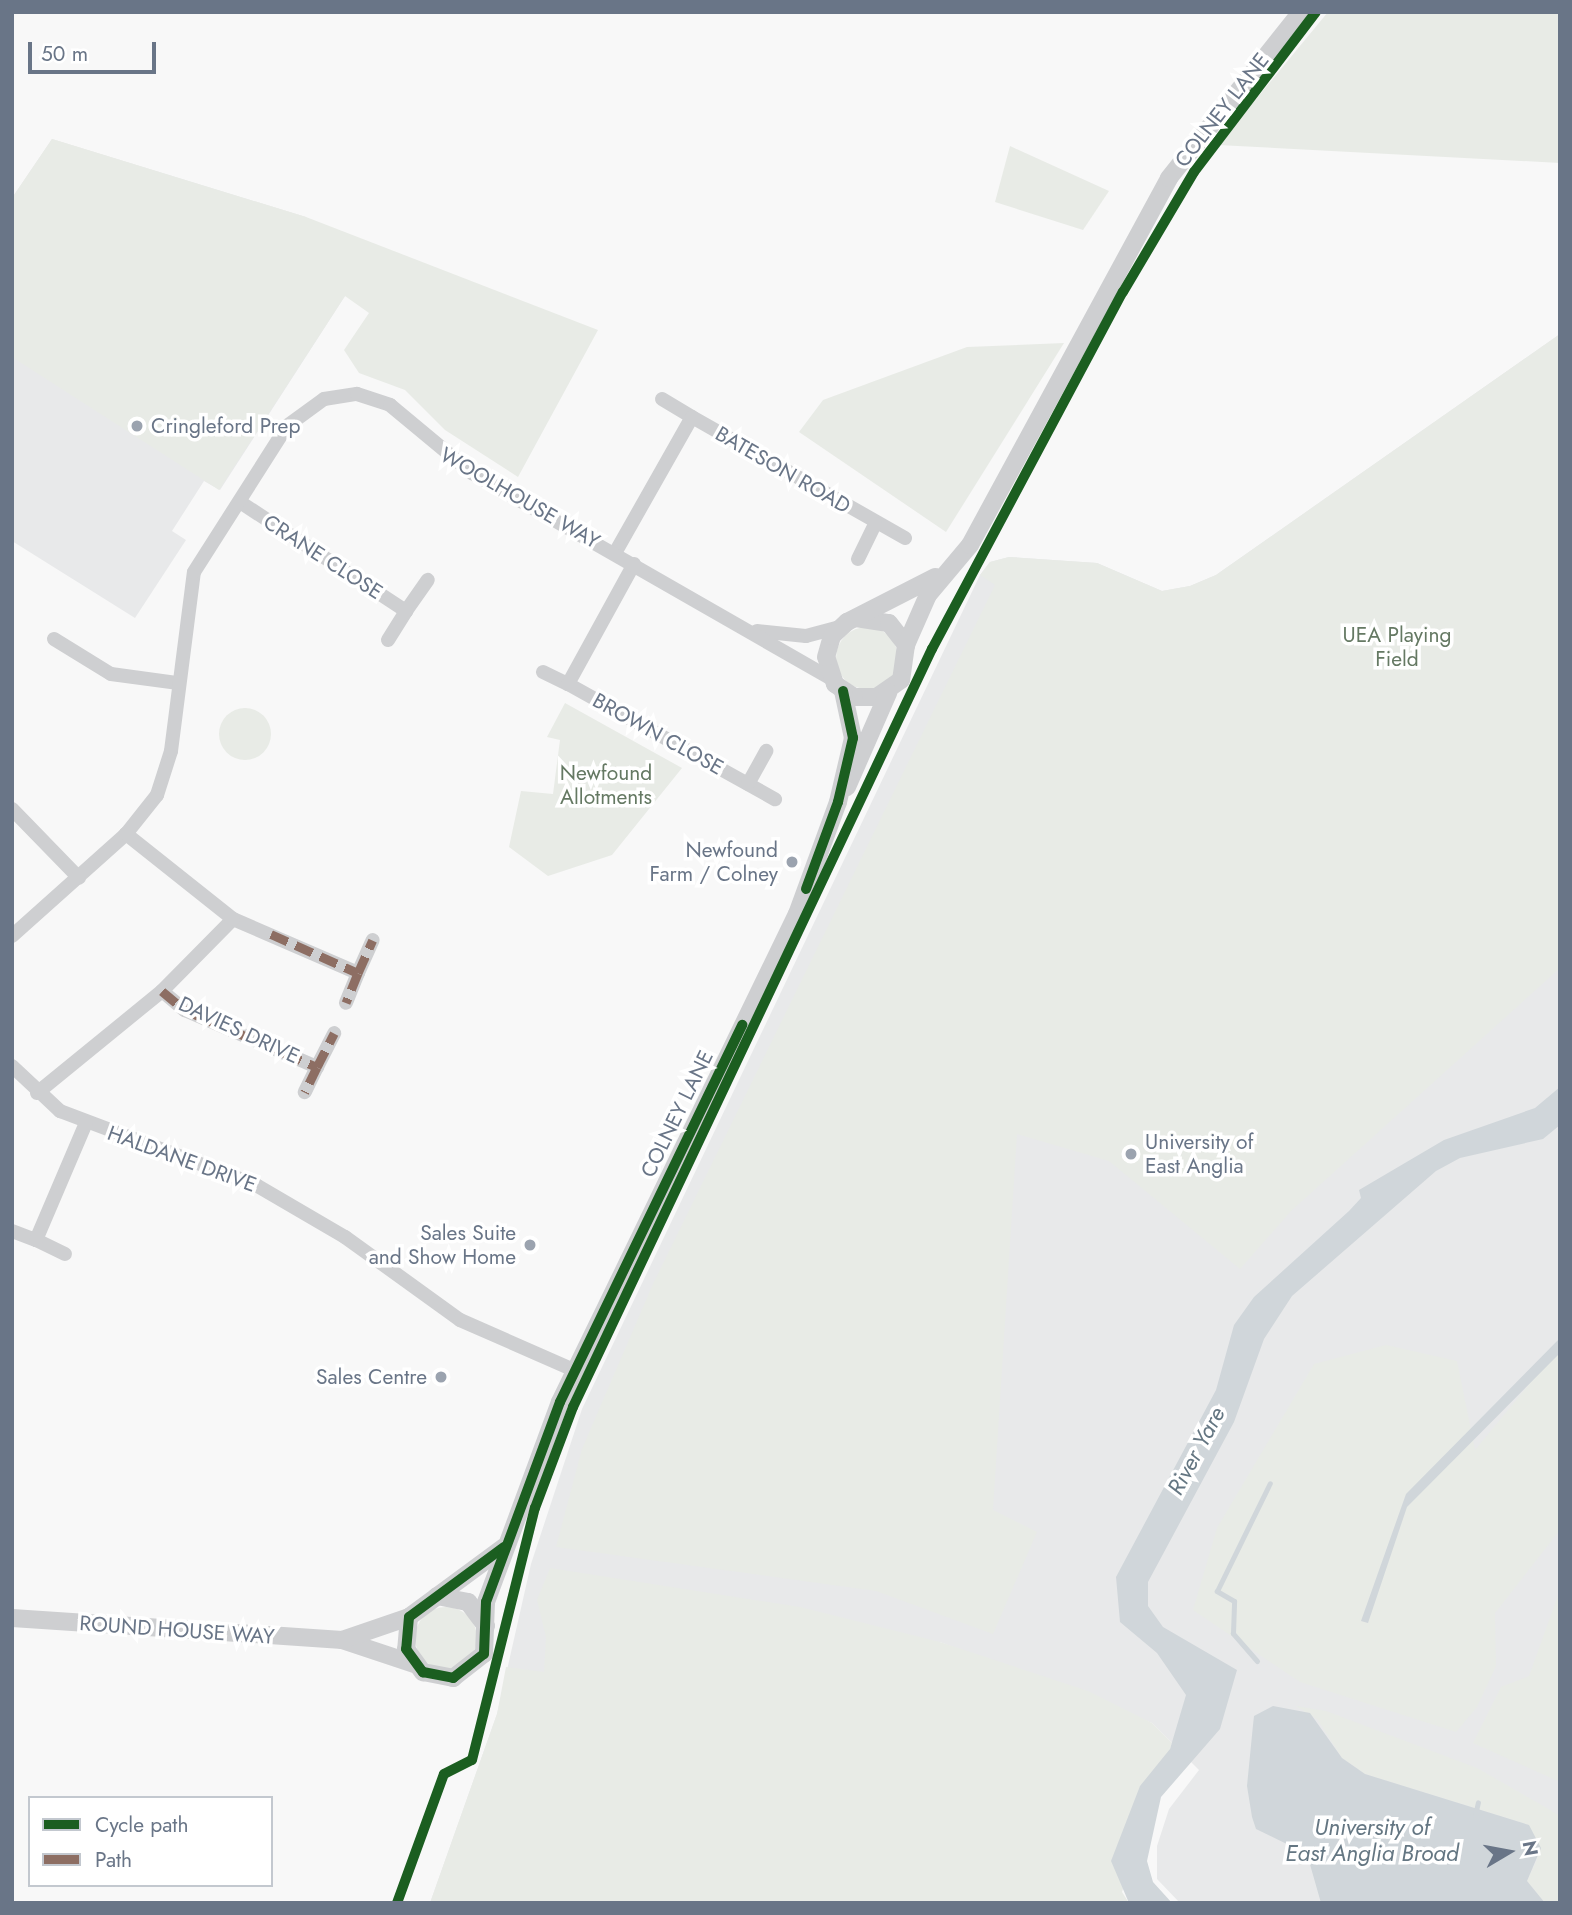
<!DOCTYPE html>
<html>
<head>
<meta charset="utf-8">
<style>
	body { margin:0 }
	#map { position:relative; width:1572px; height:1915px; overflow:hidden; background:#f8f8f8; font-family:Jost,sans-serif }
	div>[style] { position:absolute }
	.built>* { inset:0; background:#e8e9ea }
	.green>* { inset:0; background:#e8ebe6 }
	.round { border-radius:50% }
	.water>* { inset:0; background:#d0d6da }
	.stream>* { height:5px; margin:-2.5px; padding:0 2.5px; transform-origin:2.5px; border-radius:2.5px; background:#d0d6da }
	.minor>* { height:14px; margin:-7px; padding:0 7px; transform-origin:7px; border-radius:7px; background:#cecfd1 }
	.tertiary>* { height:18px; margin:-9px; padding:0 9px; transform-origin:9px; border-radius:9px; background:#cecfd1 }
	.quiet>* { height:9px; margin-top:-4.5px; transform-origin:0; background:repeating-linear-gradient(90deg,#8d6e63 0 18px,transparent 0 27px) }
	.cycleway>* { height:10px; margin:-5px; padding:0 5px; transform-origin:5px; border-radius:5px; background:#1b5e20 }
	.dots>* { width:19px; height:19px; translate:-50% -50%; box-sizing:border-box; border:4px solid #fff; border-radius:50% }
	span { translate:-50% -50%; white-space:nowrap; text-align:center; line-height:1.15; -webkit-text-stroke:7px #fff; paint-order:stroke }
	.street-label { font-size:21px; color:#697587 }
	.poi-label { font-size:21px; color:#697587 }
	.left { translate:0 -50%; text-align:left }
	.right { translate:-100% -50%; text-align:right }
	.park-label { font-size:21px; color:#657963 }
	.water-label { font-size:23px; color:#647682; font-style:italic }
	.frame { position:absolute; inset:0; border:14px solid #697587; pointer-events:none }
	.legend { position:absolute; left:28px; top:1796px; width:245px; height:91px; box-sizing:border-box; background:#fff; border:2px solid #c3c8cf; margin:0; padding:9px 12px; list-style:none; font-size:21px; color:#697587 }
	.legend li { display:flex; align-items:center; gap:14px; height:35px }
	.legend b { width:35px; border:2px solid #c3c8cf }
	.north { position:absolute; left:1474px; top:1817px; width:70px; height:70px; -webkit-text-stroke:5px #fff; paint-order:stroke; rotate:80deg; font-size:19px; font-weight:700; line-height:28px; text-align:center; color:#697587 }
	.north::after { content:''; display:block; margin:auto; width:24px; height:32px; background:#697587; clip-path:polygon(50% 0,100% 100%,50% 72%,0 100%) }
	.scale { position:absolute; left:28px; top:42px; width:128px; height:32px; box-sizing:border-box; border:4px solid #697587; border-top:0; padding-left:9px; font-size:21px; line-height:24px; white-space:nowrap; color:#697587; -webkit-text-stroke:5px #fff; paint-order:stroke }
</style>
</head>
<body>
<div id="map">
	<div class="built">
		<i style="clip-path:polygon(52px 139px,306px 217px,345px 296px,220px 490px,204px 481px,172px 531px,186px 540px,135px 618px,12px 541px,12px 198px)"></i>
		<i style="clip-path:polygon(1560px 334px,1560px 1903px,1180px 1903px,1157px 1879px,1157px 1846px,1169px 1809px,1199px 1770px,1152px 1723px,940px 1642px,430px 1903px,497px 1714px,531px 1564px,582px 1409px,980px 575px,990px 562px,1009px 557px,1097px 563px,1162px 591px,1190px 586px,1216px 575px)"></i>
	</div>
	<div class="green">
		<i style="clip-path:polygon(1328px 12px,1560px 12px,1560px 163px,1218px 145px)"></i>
		<i style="clip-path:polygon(52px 139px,306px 217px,598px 330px,518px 477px,445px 430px,405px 390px,359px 373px,344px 350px,369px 313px,345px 296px,219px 490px,12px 357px,12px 198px)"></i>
		<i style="clip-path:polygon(1010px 146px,1109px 191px,1083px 230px,995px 202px)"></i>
		<i style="clip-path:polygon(1560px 334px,1560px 968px,1291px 1211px,1240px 1269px,1109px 1161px,1017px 1134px,993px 1510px,1037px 1532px,993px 1634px,876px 1591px,556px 1547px,582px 1449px,653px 1284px,995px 585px,980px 575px,990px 562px,1009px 557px,1097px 563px,1162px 591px,1190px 586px,1216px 575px)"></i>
		<i style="clip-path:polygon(1064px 343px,946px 532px,799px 432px,823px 400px,967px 347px)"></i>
		<i class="round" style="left:836px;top:627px;width:62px;height:62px"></i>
		<i style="clip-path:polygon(565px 703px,682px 768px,612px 855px,548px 876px,509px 847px,521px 791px,553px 794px,560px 740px,547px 737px)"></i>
		<i class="round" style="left:219px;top:708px;width:52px;height:52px"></i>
		<i style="clip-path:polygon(1386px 1345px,1457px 1361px,1475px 1450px,1560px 1347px,1560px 1530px,1495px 1613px,1496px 1666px,1477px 1707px,1456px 1732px,1300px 1682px,1193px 1610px,1217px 1528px,1314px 1364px)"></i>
		<i style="clip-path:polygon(550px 1568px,800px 1607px,940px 1642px,1088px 1691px,1152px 1723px,1172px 1743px,1122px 1892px,1129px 1903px,430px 1903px,497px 1714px,506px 1667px,544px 1672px,546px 1637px,537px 1600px)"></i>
		<i style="clip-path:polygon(1560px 1590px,1560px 1782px,1473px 1743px,1501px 1687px,1529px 1676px)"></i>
		<i class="round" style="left:415px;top:1607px;width:62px;height:62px"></i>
		<i style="clip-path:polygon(1296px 1706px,1326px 1711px,1477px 1768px,1552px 1811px,1560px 1816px,1560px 1903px,1545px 1903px,1527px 1881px,1537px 1860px,1529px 1825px,1365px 1774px,1342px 1758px,1318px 1720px)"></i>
	</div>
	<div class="water">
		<i style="clip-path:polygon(1560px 1087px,1560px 1125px,1543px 1139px,1460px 1158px,1436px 1171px,1292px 1296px,1264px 1339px,1234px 1422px,1148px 1582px,1148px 1606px,1163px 1627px,1237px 1670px,1220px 1729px,1161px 1797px,1147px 1861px,1153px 1882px,1172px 1903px,1129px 1903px,1111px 1861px,1140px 1786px,1170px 1749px,1186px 1695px,1157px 1653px,1120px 1622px,1116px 1577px,1216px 1390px,1234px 1325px,1254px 1297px,1349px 1211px,1361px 1198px,1359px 1190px,1444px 1140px,1535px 1108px)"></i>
		<i style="clip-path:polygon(1560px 1338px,1560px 1353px,1407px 1507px,1368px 1623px,1361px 1621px,1406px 1494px)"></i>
		<i style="clip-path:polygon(1273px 1706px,1310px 1713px,1342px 1758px,1365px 1774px,1529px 1825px,1541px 1848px,1527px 1881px,1545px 1903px,1321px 1903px,1307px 1854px,1256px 1829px,1252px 1817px,1247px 1786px,1253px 1725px,1254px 1716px)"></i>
	</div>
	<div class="stream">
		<i style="left:1257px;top:1661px;width:37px;rotate:-131deg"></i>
		<i style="left:1233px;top:1633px;width:32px;rotate:-88deg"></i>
		<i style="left:1234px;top:1601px;width:20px;rotate:-150deg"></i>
		<i style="left:1217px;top:1591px;width:120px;rotate:-63.9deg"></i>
		<i style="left:1475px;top:1815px;width:13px;rotate:-77deg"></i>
	</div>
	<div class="minor">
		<i style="left:662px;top:399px;width:35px;rotate:31deg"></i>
		<i style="left:240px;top:502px;width:199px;rotate:33.3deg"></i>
		<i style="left:406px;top:611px;width:38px;rotate:-55deg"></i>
		<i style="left:615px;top:553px;width:156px;rotate:-60.5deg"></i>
		<i style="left:692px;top:417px;width:245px;rotate:29.6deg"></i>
		<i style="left:858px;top:559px;width:39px;rotate:-64deg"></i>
		<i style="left:757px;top:631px;width:49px;rotate:5.8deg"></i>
		<i style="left:806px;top:636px;width:35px;rotate:-15deg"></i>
		<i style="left:54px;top:639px;width:67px;rotate:31.6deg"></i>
		<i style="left:111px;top:674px;width:68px;rotate:7.7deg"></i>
		<i style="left:388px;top:640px;width:34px;rotate:-58deg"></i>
		<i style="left:543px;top:672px;width:28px;rotate:26deg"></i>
		<i style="left:568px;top:684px;width:137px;rotate:-61.2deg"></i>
		<i style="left:568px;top:684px;width:237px;rotate:29.1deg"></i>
		<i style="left:748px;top:784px;width:38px;rotate:-61deg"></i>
		<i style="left:12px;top:809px;width:96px;rotate:45.8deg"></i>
		<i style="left:233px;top:919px;width:136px;rotate:23.4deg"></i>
		<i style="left:358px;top:973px;width:32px;rotate:112deg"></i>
		<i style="left:12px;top:936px;width:153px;rotate:-41.8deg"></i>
		<i style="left:126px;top:834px;width:50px;rotate:-51.5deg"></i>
		<i style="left:157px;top:795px;width:46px;rotate:-72.3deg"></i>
		<i style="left:171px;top:751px;width:180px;rotate:-82.7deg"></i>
		<i style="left:194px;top:572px;width:173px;rotate:-57.5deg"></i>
		<i style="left:287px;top:426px;width:46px;rotate:-36.1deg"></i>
		<i style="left:324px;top:399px;width:33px;rotate:-9deg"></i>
		<i style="left:357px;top:394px;width:35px;rotate:18deg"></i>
		<i style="left:390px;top:405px;width:107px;rotate:39.7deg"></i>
		<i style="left:472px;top:473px;width:415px;rotate:29.8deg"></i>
		<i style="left:358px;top:973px;width:36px;rotate:-66deg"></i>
		<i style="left:162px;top:991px;width:30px;rotate:40deg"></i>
		<i style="left:185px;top:1010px;width:144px;rotate:23.4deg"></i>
		<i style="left:317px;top:1067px;width:28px;rotate:116deg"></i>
		<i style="left:12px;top:1066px;width:66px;rotate:43.2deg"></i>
		<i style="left:60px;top:1111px;width:210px;rotate:20.7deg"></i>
		<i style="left:256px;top:1185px;width:103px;rotate:30.3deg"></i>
		<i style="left:345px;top:1237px;width:142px;rotate:35.8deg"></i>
		<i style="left:460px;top:1320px;width:124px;rotate:23.7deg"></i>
		<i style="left:317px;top:1067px;width:38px;rotate:-63deg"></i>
		<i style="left:37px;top:1093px;width:161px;rotate:-39.2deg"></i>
		<i style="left:162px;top:991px;width:101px;rotate:-45.4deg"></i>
		<i style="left:233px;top:919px;width:137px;rotate:-141.5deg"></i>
		<i style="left:12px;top:1231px;width:26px;rotate:21deg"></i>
		<i style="left:65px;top:1254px;width:32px;rotate:-154deg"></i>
		<i style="left:36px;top:1240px;width:127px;rotate:-66.9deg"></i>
	</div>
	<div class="tertiary">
		<i style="left:856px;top:618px;width:33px;rotate:9deg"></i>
		<i style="left:889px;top:623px;width:28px;rotate:52deg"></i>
		<i style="left:906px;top:645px;width:35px;rotate:98deg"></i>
		<i style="left:901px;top:680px;width:29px;rotate:145deg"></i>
		<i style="left:877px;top:697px;width:23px;rotate:180deg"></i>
		<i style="left:854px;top:697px;width:23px;rotate:-146deg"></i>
		<i style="left:835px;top:684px;width:28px;rotate:-108deg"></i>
		<i style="left:826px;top:657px;width:22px;rotate:-74deg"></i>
		<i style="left:832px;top:636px;width:21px;rotate:-43deg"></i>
		<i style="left:847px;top:622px;width:99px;rotate:-27.1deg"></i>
		<i style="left:906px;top:645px;width:55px;rotate:-66.3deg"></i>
		<i style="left:928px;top:595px;width:65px;rotate:-50deg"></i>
		<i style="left:970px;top:545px;width:417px;rotate:-61.5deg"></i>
		<i style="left:1169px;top:178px;width:212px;rotate:-51.5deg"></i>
		<i style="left:847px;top:787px;width:103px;rotate:-66.4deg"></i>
		<i style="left:504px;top:1547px;width:118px;rotate:143.6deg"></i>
		<i style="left:409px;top:1617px;width:32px;rotate:95deg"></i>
		<i style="left:406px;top:1649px;width:29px;rotate:54deg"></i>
		<i style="left:423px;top:1672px;width:31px;rotate:11deg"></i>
		<i style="left:453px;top:1678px;width:39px;rotate:-38deg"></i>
		<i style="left:484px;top:1654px;width:52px;rotate:-87.8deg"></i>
		<i style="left:486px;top:1602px;width:213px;rotate:-69.7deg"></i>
		<i style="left:560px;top:1402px;width:543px;rotate:-64.1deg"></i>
		<i style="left:797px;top:914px;width:119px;rotate:-69.9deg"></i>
		<i style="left:838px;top:802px;width:66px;rotate:-76.8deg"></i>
		<i style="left:853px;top:738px;width:48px;rotate:-102deg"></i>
		<i style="left:437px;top:1596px;width:32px;rotate:11deg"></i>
		<i style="left:468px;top:1602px;width:30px;rotate:53deg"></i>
		<i style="left:12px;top:1618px;width:331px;rotate:3.8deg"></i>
		<i style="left:342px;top:1640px;width:76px;rotate:18.4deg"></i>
		<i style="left:342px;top:1640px;width:71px;rotate:-18.9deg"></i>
	</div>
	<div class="quiet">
		<i style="left:271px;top:934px;width:95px;rotate:24.1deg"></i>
		<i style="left:358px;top:973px;width:32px;rotate:112deg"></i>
		<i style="left:358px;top:973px;width:36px;rotate:-66deg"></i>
		<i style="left:162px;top:991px;width:30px;rotate:40deg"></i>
		<i style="left:185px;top:1010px;width:144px;rotate:23.4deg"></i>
		<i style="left:317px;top:1067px;width:28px;rotate:116deg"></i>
		<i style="left:317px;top:1067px;width:38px;rotate:-63deg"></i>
	</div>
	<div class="cycleway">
		<i style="left:806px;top:889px;width:93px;rotate:-69.8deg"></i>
		<i style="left:838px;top:802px;width:66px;rotate:-76.8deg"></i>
		<i style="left:853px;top:738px;width:48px;rotate:-102deg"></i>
		<i style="left:504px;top:1547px;width:118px;rotate:143.6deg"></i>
		<i style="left:409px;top:1617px;width:32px;rotate:95deg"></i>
		<i style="left:406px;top:1649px;width:29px;rotate:54deg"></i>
		<i style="left:423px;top:1672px;width:31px;rotate:11deg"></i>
		<i style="left:453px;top:1678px;width:39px;rotate:-38deg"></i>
		<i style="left:484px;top:1654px;width:52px;rotate:-87.8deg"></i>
		<i style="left:486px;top:1602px;width:213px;rotate:-69.7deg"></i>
		<i style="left:560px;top:1402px;width:419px;rotate:-64.2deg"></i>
		<i style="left:397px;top:1903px;width:137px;rotate:-70deg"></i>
		<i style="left:444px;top:1774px;width:31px;rotate:-27deg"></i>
		<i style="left:472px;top:1760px;width:260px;rotate:-76deg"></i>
		<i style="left:535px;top:1508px;width:108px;rotate:-69.4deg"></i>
		<i style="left:573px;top:1407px;width:839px;rotate:-64.66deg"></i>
		<i style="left:932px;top:649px;width:405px;rotate:-61.9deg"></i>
		<i style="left:1123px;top:292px;width:139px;rotate:-59.4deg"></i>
		<i style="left:1194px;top:172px;width:201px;rotate:-52.7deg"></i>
	</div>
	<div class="dots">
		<i style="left:137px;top:426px;background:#9ba3af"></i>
		<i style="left:792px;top:862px;background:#9ba3af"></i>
		<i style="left:1131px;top:1154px;background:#9ba3af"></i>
		<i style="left:530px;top:1245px;background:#9ba3af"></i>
		<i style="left:441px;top:1377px;background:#9ba3af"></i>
	</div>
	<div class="street-label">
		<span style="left:1222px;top:110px;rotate:-52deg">COLNEY LANE</span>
		<span style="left:783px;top:470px;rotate:30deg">BATESON ROAD</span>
		<span style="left:520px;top:498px;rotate:30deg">WOOLHOUSE WAY</span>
		<span style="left:323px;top:557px;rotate:33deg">CRANE CLOSE</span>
		<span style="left:658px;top:734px;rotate:29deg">BROWN CLOSE</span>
		<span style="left:239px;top:1030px;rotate:25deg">DAVIES DRIVE</span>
		<span style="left:677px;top:1114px;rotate:-64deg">COLNEY LANE</span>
		<span style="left:182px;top:1159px;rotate:20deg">HALDANE DRIVE</span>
		<span style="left:177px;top:1630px;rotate:4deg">ROUND HOUSE WAY</span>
	</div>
	<div class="poi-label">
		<span class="left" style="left:151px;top:426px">Cringleford Prep</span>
		<span class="right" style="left:778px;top:862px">Newfound<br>Farm / Colney</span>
		<span class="left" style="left:1145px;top:1154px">University of<br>East Anglia</span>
		<span class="right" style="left:516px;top:1245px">Sales Suite<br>and Show Home</span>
		<span class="right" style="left:427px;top:1377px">Sales Centre</span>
	</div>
	<div class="park-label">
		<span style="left:1397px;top:647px">UEA Playing<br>Field</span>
		<span style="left:606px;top:785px">Newfound<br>Allotments</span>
	</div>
	<div class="water-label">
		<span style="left:1196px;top:1451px;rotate:-62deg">River Yare</span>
		<span style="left:1372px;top:1840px">University of<br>East Anglia Broad</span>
	</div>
	<div class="frame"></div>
	<ul class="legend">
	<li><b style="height:9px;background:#1b5e20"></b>Cycle path</li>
	<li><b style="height:9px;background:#8d6e63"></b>Path</li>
	</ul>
	<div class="north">N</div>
	<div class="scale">50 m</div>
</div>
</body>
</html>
